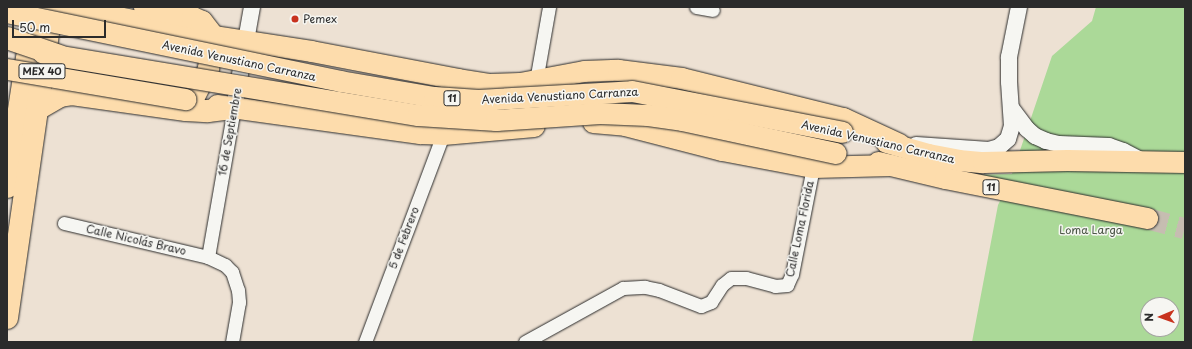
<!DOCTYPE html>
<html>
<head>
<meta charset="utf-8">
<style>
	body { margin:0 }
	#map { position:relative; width:1192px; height:349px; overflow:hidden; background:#ede1d3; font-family:"Playpen Sans",sans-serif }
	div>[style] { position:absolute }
	.green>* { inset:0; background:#abd998 }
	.primary-tunnel>* { height:21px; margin-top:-10.5px; transform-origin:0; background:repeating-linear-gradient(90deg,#c6bdb1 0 21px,transparent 0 31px) }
	.roads { filter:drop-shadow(0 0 1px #2b2b2b) drop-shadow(0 0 1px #2b2b2b) }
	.minor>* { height:13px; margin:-6.5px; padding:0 6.5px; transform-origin:6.5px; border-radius:6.5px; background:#f6f6f2 }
	.tertiary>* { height:16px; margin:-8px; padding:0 8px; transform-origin:8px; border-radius:8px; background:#f6f6f2 }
	.primary>* { height:21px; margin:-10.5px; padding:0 10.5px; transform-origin:10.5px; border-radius:10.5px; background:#fddcac }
	.trunk>* { height:22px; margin:-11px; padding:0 11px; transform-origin:11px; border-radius:11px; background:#fddcac }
	.bridges { filter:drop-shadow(0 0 1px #2b2b2b) drop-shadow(0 0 1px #2b2b2b) }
	.primary-bridge>* { height:21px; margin:-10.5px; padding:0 10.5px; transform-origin:10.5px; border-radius:10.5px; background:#fddcac }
	.trunk-bridge>* { height:22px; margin:-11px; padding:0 11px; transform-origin:11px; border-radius:11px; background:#fddcac }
	.dots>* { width:11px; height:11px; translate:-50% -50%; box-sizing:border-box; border:2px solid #f6f6f2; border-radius:50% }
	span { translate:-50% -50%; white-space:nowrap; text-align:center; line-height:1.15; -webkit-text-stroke:3px #f6f6f2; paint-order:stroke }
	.shield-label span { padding:1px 3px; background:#f6f6f2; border:1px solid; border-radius:3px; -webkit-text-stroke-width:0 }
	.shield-label { font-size:10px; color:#2b2b2b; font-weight:700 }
	.poi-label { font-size:11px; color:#2b2b2b }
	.left { translate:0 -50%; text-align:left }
	.street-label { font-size:11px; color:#2b2b2b }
	.park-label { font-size:11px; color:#4b5646 }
	.frame { position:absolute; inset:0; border:8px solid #2b2b2b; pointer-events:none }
	.north { position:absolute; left:1140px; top:297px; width:40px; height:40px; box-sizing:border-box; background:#f6f6f2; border:1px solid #a5a5a2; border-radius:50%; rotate:268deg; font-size:11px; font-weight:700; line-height:16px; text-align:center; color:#2b2b2b }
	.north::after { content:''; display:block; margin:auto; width:14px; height:18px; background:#c8321e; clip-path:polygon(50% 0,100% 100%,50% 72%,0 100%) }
	.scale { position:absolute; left:12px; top:20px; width:94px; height:18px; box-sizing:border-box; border:2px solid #2b2b2b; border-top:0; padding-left:5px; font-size:12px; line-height:14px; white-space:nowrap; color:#2b2b2b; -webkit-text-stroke:3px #f6f6f2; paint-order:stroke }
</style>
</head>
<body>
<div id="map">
	<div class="green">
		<i style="clip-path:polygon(evenodd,1096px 7px,1185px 7px,1185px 342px,972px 342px,998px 205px,1008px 185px,968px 175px,1012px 174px,1052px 56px,1092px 21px,1096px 7px,1148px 305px,1172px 305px,1172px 329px,1148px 329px,1148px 305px)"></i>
	</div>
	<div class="primary-tunnel">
		<i style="left:1147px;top:218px;width:39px;rotate:15deg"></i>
	</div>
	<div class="roads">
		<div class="minor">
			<i style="left:696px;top:7px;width:17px;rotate:10deg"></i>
			<i style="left:536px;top:81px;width:75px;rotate:-80deg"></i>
			<i style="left:64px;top:223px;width:148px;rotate:13.3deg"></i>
			<i style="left:208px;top:257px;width:19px;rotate:25deg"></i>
			<i style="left:225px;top:265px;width:10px;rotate:45deg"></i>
			<i style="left:232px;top:272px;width:19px;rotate:72deg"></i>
			<i style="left:238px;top:290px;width:12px;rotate:85deg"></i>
			<i style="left:239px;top:302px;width:41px;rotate:99.9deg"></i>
			<i style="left:208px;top:257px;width:151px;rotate:-80.1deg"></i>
			<i style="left:365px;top:342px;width:222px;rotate:-69.4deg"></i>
			<i style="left:525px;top:342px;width:112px;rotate:-28.9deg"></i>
			<i style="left:623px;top:288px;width:22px;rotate:-3deg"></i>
			<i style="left:645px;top:287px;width:14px;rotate:12deg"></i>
			<i style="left:659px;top:290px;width:45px;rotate:20.9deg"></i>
			<i style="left:701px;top:306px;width:11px;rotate:-22deg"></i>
			<i style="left:711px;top:302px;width:20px;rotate:-57deg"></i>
			<i style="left:722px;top:285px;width:11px;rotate:-38deg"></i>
			<i style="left:731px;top:278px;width:15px"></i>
			<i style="left:746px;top:278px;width:30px;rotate:15deg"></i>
			<i style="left:775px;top:286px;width:12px;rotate:-5deg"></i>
			<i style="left:787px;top:285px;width:12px;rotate:-66deg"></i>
			<i style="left:792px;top:274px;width:109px;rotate:-78.9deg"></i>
		</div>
		<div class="tertiary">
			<i style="left:234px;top:108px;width:103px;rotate:-79.9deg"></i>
			<i style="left:1012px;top:109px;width:25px;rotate:53deg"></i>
			<i style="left:1027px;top:129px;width:11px;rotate:41deg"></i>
			<i style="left:1035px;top:136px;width:12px;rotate:24deg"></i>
			<i style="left:1046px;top:141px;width:13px;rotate:13deg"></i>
			<i style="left:1059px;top:144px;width:50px;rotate:2.3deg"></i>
			<i style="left:1109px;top:146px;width:15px;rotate:20deg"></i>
			<i style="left:1123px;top:151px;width:20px;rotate:27deg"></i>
			<i style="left:916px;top:145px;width:73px;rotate:3.9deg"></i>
			<i style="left:989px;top:150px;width:10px;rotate:-17deg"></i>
			<i style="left:999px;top:147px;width:12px;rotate:-42deg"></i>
			<i style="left:1008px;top:139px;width:14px;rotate:-73deg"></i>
			<i style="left:1012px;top:126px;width:44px;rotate:-93.9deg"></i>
			<i style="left:1009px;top:82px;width:25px;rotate:-90deg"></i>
			<i style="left:1009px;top:57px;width:51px;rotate:-78.7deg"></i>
		</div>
		<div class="primary">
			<i style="left:68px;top:7px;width:148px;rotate:11.3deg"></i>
			<i style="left:213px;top:36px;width:99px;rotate:8.7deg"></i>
			<i style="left:311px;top:51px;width:150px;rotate:10.8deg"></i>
			<i style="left:458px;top:79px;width:32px;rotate:9deg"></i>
			<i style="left:490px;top:84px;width:30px;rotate:-2deg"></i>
			<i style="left:520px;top:83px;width:65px;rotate:-10.6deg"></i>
			<i style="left:584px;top:71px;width:34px;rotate:-2deg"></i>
			<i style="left:618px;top:70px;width:64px;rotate:7.2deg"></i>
			<i style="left:681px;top:78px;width:167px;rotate:13.9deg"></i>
			<i style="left:843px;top:118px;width:62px;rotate:24.9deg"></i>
			<i style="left:192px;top:100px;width:36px;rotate:-63deg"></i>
			<i style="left:208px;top:68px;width:31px;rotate:-83deg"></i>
			<i style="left:217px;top:105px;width:205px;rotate:7.9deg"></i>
			<i style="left:420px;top:133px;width:23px;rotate:2deg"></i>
			<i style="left:443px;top:134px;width:91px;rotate:-5deg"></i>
			<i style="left:593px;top:122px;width:32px;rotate:5deg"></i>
			<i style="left:625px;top:125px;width:100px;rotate:14.5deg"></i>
			<i style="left:722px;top:150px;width:93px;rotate:10.6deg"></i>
			<i style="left:813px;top:167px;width:78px;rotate:-1.5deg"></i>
			<i style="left:886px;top:142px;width:44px;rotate:15.9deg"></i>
			<i style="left:928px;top:154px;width:31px;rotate:11deg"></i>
			<i style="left:958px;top:160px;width:25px;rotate:5deg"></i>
			<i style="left:983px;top:162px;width:84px;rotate:-1.4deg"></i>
			<i style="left:1067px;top:160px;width:118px;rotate:1deg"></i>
			<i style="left:878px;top:162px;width:69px;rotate:13.4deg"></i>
			<i style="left:945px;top:178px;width:206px;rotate:11.2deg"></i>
		</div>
		<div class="trunk">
			<i style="left:145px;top:7px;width:49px;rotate:12.9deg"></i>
			<i style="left:193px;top:18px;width:10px;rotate:24deg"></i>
			<i style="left:202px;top:22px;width:18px;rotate:52deg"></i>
			<i style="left:36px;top:110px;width:28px;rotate:-30deg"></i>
			<i style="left:60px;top:96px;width:12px;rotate:-9deg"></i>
			<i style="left:72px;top:94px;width:115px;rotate:8deg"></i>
			<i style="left:186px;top:110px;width:22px;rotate:3deg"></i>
			<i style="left:208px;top:111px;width:26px;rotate:-7deg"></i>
			<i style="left:7px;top:187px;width:182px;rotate:-81.2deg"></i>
			<i style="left:7px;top:318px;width:314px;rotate:-81.8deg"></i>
		</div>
	</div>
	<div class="bridges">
		<div class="primary-bridge">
			<i style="left:7px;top:12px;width:340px;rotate:11.7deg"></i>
			<i style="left:340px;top:81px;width:95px;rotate:9.7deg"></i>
			<i style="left:434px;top:97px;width:44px;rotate:3.9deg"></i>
			<i style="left:478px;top:100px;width:154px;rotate:-3.3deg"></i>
			<i style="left:632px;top:91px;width:214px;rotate:11deg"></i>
			<i style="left:43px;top:53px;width:380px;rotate:9.4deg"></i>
			<i style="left:418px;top:115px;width:78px;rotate:3.7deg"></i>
			<i style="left:496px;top:120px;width:104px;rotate:-3.9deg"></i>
			<i style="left:600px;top:113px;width:48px;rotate:2.4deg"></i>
			<i style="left:648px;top:115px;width:34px;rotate:8deg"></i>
			<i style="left:682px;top:120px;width:157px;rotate:12.1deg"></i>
			<i style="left:7px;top:69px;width:181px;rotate:9.6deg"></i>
		</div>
		<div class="trunk-bridge">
			<i style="left:7px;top:38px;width:56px;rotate:18.8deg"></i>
		</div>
	</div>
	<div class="dots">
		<i style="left:295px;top:19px;background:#c8321e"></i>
	</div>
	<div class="shield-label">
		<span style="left:42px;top:71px">MEX 40</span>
		<span style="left:452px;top:98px">11</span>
		<span style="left:991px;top:187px">11</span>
	</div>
	<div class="poi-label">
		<span class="left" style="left:303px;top:19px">Pemex</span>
	</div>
	<div class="street-label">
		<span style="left:239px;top:61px;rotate:12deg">Avenida Venustiano Carranza</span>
		<span style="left:560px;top:96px;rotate:-3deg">Avenida Venustiano Carranza</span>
		<span style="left:230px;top:132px;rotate:-80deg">16 de Septiembre</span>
		<span style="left:878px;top:142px;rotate:13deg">Avenida Venustiano Carranza</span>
		<span style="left:800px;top:229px;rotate:-78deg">Calle Loma Florida</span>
		<span style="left:404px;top:238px;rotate:-69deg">5 de Febrero</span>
		<span style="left:136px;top:240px;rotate:13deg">Calle Nicolás Bravo</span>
	</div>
	<div class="park-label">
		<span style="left:1091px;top:230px">Loma Larga</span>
	</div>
	<div class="frame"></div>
	<div class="north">N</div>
	<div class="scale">50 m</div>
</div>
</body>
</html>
